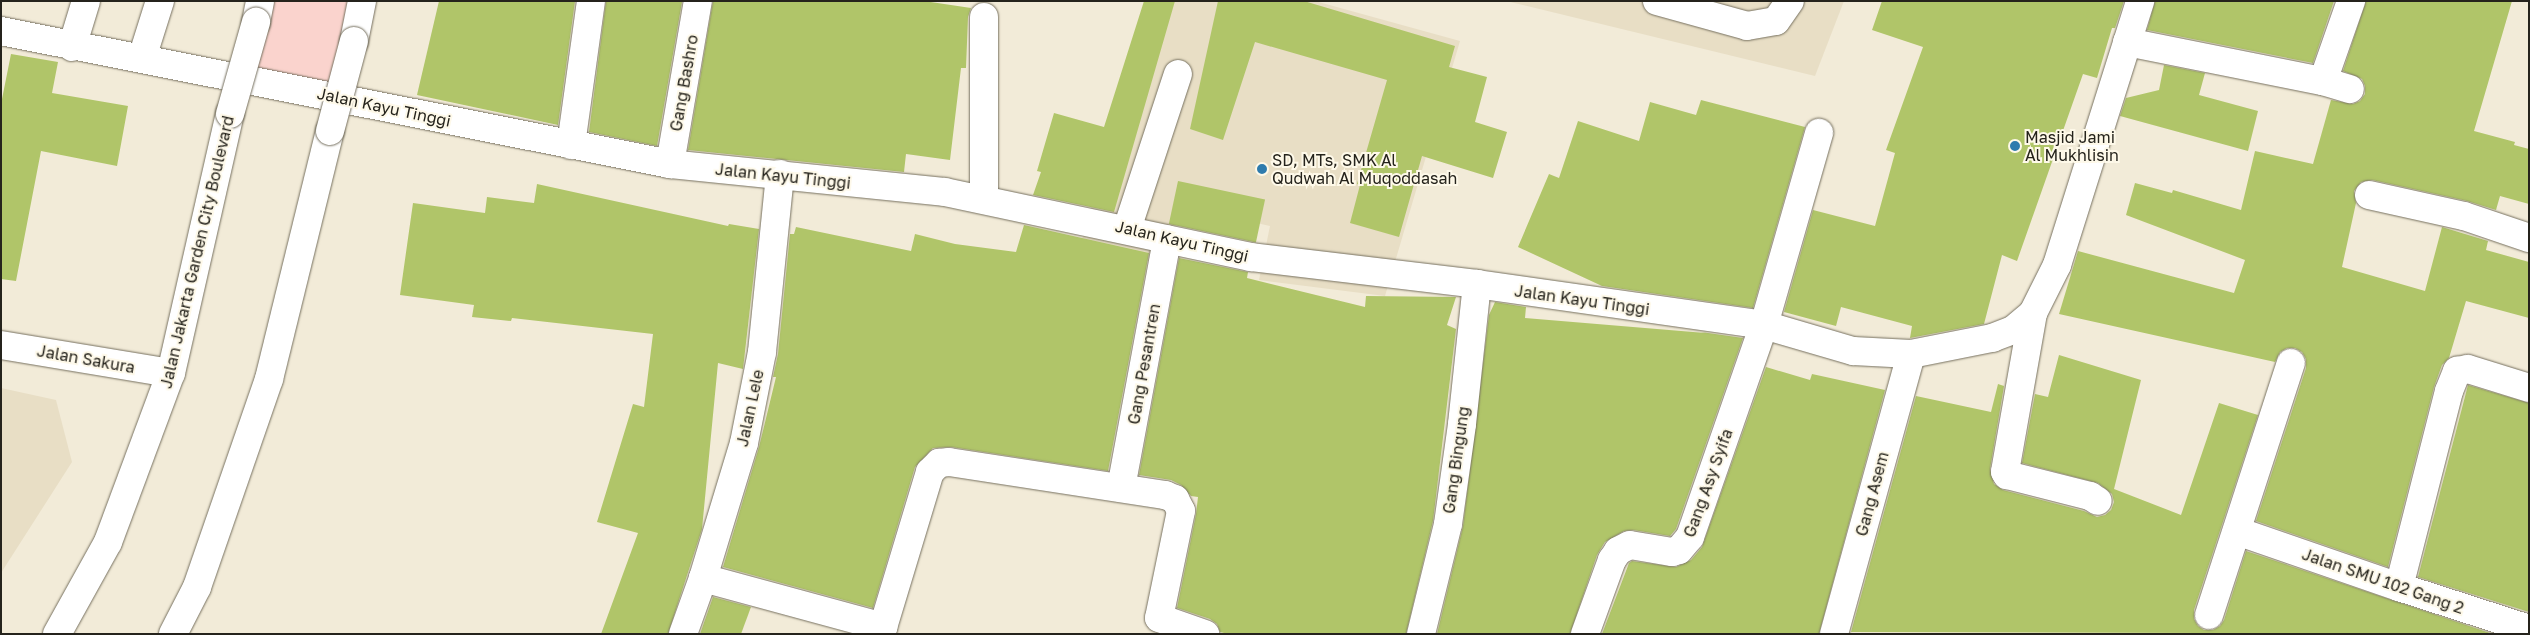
<!DOCTYPE html>
<html>
<head>
<meta charset="utf-8">
<style>
	body { margin:0 }
	#map { position:relative; width:2530px; height:635px; overflow:hidden; background:#f2ebd8; font-family:"Golos Text",sans-serif }
	div>[style] { position:absolute }
	.built>* { inset:0; background:#e8dec5 }
	.green>* { inset:0; background:#fad3cd }
	.building>* { inset:0; background:#b0c569; transform-origin:0 0 }
	.roads { filter:drop-shadow(0 0 1px #76705f) drop-shadow(0 0 1px #76705f) }
	.minor>* { height:28px; margin:-14px; padding:0 14px; transform-origin:14px; border-radius:14px; background:#fff }
	.bridges { filter:drop-shadow(0 0 1px #76705f) drop-shadow(0 0 1px #76705f) }
	.minor-bridge>* { height:28px; margin:-14px; padding:0 14px; transform-origin:14px; border-radius:14px; background:#fff }
	.dots>* { width:14px; height:14px; translate:-50% -50%; box-sizing:border-box; border:2px solid #fef9e9; border-radius:50% }
	span { translate:-50% -50%; white-space:nowrap; text-align:center; line-height:1.15; -webkit-text-stroke:4px #fef9e9; paint-order:stroke }
	.street-label { font-size:16px; color:#25231c }
	.poi-label { font-size:16px; color:#25231c }
	.left { translate:0 -50%; text-align:left }
	.frame { position:absolute; inset:0; border:2px solid #25231c; pointer-events:none }
</style>
</head>
<body>
<div id="map">
	<div class="built">
		<i style="clip-path:polygon(1151px 1px,1315px 1px,1460px 41px,1385px 296px,1259px 280px,1270px 226px,1180px 206px,1167px 266px,1081px 243px,1140px 30px)"></i>
		<i style="clip-path:polygon(1506px 1px,1844px 1px,1815px 76px)"></i>
		<i style="clip-path:polygon(1px 388px,56px 400px,72px 462px,1px 573px)"></i>
	</div>
	<div class="green">
		<i style="clip-path:polygon(260px 1px,360px 1px,342px 87px,243px 67px)"></i>
	</div>
	<div class="building">
		<i style="clip-path:polygon(439px 1px,575px 1px,558px 125px,417px 95px)"></i>
		<i style="clip-path:polygon(606px 1px,682px 2px,657px 146px,589px 132px)"></i>
		<i style="clip-path:polygon(713px 1px,924px 1px,971px 8px,968px 17px,966px 68px,961px 68px,950px 160px,906px 154px,904px 172px,688px 150px)"></i>
		<i style="clip-path:polygon(1144px 1px,1175px 1px,1114px 212px,1033px 195px,1041px 172px,1037px 171px,1054px 113px,1104px 127px)"></i>
		<i style="clip-path:polygon(1218px 1px,1304px 1px,1455px 46px,1449px 67px,1487px 77px,1475px 122px,1507px 132px,1493px 178px,1422px 156px,1399px 237px,1350px 223px,1360px 185px,1357px 184px,1387px 80px,1255px 42px,1223px 140px,1190px 129px)"></i>
		<i style="clip-path:polygon(1882px 1px,2124px 1px,2115px 28px,2112px 28px,2097px 78px,2083px 74px,2017px 261px,2002px 255px,1984px 324px,1910px 338px,1912px 326px,1841px 307px,1836px 326px,1784px 312px,1813px 210px,1875px 226px,1895px 153px,1886px 150px,1923px 47px,1872px 30px)"></i>
		<i style="clip-path:polygon(2155px 1px,2334px 1px,2313px 63px,2147px 30px)"></i>
		<i style="clip-path:polygon(2366px 1px,2512px 1px,2474px 131px,2515px 142px,2514px 145px,2529px 149px,2529px 204px,2500px 196px,2496px 210px,2467px 201px,2372px 180px,2361px 182px,2354px 191px,2356px 203px,2342px 267px,2425px 291px,2442px 227px,2488px 241px,2486px 250px,2529px 262px,2529px 318px,2466px 301px,2449px 358px,2442px 365px,2434px 387px,2388px 567px,2256px 521px,2306px 368px,2306px 359px,2302px 352px,2295px 348px,2287px 348px,2280px 352px,2275px 362px,2059px 314px,2078px 251px,2234px 293px,2245px 260px,2126px 215px,2135px 183px,2172px 193px,2173px 190px,2241px 210px,2255px 151px,2313px 164px,2331px 100px,2353px 104px,2360px 101px,2365px 94px,2365px 86px,2362px 79px,2343px 71px)"></i>
		<i style="clip-path:polygon(11px 54px,58px 62px,52px 93px,128px 106px,117px 166px,41px 151px,16px 281px,1px 279px,1px 104px)"></i>
		<i style="clip-path:polygon(2164px 65px,2205px 73px,2199px 95px,2258px 111px,2248px 151px,2120px 116px,2126px 98px,2159px 90px)"></i>
		<i style="clip-path:polygon(1701px 100px,1805px 127px,1753px 308px,1602px 286px,1518px 247px,1549px 174px,1559px 178px,1578px 121px,1639px 141px,1650px 102px,1696px 115px)"></i>
		<i style="left:1178px;top:181px;width:89px;height:44px;rotate:12deg"></i>
		<i style="clip-path:polygon(537px 184px,728px 226px,729px 224px,759px 229px,743px 369px,718px 363px,702px 529px,668px 634px,601px 634px,638px 533px,597px 522px,633px 404px,644px 407px,653px 334px,512px 318px,511px 321px,472px 317px,474px 305px,400px 295px,413px 203px,485px 213px,487px 197px,534px 203px)"></i>
		<i style="clip-path:polygon(1024px 225px,1149px 253px,1108px 471px,951px 447px,933px 448px,915px 467px,873px 608px,723px 567px,759px 447px,776px 377px,773px 377px,778px 354px,790px 234px,794px 234px,796px 227px,911px 251px,915px 234px,955px 244px,1016px 252px)"></i>
		<i style="clip-path:polygon(1179px 258px,1248px 272px,1247px 278px,1365px 307px,1366px 296px,1456px 297px,1447px 325px,1456px 329px,1433px 521px,1406px 634px,1228px 634px,1220px 632px,1217px 624px,1210px 619px,1177px 608px,1196px 514px,1198px 497px,1191px 496px,1181px 485px,1171px 480px,1139px 475px)"></i>
		<i style="clip-path:polygon(1495px 302px,1526px 307px,1525px 318px,1705px 333px,1701px 332px,1743px 338px,1676px 529px,1670px 536px,1633px 530px,1624px 531px,1605px 542px,1597px 555px,1570px 634px,1437px 634px,1463px 526px,1489px 315px)"></i>
		<i style="clip-path:polygon(2059px 355px,2141px 380px,2114px 489px,2181px 515px,2219px 403px,2258px 415px,2194px 610px,2194px 619px,2198px 626px,2204px 630px,2213px 630px,2220px 626px,2224px 620px,2246px 551px,2493px 634px,1851px 632px,1916px 396px,1991px 412px,1998px 384px,2004px 386px,1990px 469px,1994px 484px,2003px 490px,2084px 511px,2097px 517px,2105px 515px,2111px 510px,2114px 502px,2112px 494px,2098px 483px,2022px 463px,2035px 394px,2048px 397px)"></i>
		<i style="clip-path:polygon(1766px 367px,1810px 380px,1812px 374px,1885px 390px,1819px 634px,1602px 634px,1629px 563px,1632px 561px,1676px 567px,1691px 560px,1702px 547px)"></i>
		<i style="clip-path:polygon(2468px 385px,2529px 403px,2529px 612px,2418px 577px)"></i>
		<i style="clip-path:polygon(713px 597px,751px 607px,741px 634px,700px 634px)"></i>
	</div>
	<div class="roads">
		<div class="minor">
			<i style="left:1657px;top:1px;width:93px;rotate:15.5deg"></i>
			<i style="left:1747px;top:26px;width:29px;rotate:-10deg"></i>
			<i style="left:1776px;top:21px;width:24px;rotate:-55deg"></i>
			<i style="left:256px;top:22px;width:21px;rotate:-79deg"></i>
			<i style="left:1px;top:31px;width:682px;rotate:11.24deg"></i>
			<i style="left:670px;top:164px;width:276px;rotate:5.8deg"></i>
			<i style="left:945px;top:192px;width:313px;rotate:12deg"></i>
			<i style="left:1251px;top:257px;width:228px;rotate:6.8deg"></i>
			<i style="left:1477px;top:284px;width:290px;rotate:8.1deg"></i>
			<i style="left:1764px;top:325px;width:93px;rotate:16.3deg"></i>
			<i style="left:1853px;top:351px;width:58px;rotate:3deg"></i>
			<i style="left:1911px;top:354px;width:83px;rotate:-11.2deg"></i>
			<i style="left:1992px;top:338px;width:22px;rotate:-21deg"></i>
			<i style="left:2013px;top:330px;width:26px;rotate:-40deg"></i>
			<i style="left:2033px;top:313px;width:54px;rotate:-63.4deg"></i>
			<i style="left:2057px;top:265px;width:277px;rotate:-72.5deg"></i>
			<i style="left:354px;top:41px;width:41px;rotate:-78.7deg"></i>
			<i style="left:2127px;top:42px;width:200px;rotate:11.3deg"></i>
			<i style="left:2323px;top:81px;width:28px;rotate:17deg"></i>
			<i style="left:72px;top:47px;width:48px;rotate:-73.1deg"></i>
			<i style="left:142px;top:58px;width:60px;rotate:-72.5deg"></i>
			<i style="left:2323px;top:81px;width:85px;rotate:-70.7deg"></i>
			<i style="left:571px;top:145px;width:145px;rotate:-82.1deg"></i>
			<i style="left:670px;top:164px;width:165px;rotate:-80.3deg"></i>
			<i style="left:2369px;top:195px;width:97px;rotate:12.5deg"></i>
			<i style="left:2464px;top:216px;width:69px;rotate:18.7deg"></i>
			<i style="left:984px;top:199px;width:182px;rotate:-90deg"></i>
			<i style="left:1127px;top:229px;width:163px;rotate:-71.8deg"></i>
			<i style="left:2033px;top:313px;width:161px;rotate:100deg"></i>
			<i style="left:2005px;top:472px;width:4px;rotate:56deg"></i>
			<i style="left:2007px;top:475px;width:86px;rotate:14.2deg"></i>
			<i style="left:2090px;top:496px;width:9px;rotate:32deg"></i>
			<i style="left:1px;top:345px;width:172px;rotate:9.4deg"></i>
			<i style="left:1121px;top:488px;width:253px;rotate:-79.5deg"></i>
			<i style="left:2237px;top:531px;width:171px;rotate:19.1deg"></i>
			<i style="left:2399px;top:587px;width:137px;rotate:17.9deg"></i>
			<i style="left:703px;top:578px;width:187px;rotate:15.2deg"></i>
			<i style="left:2399px;top:587px;width:202px;rotate:-75.7deg"></i>
			<i style="left:2449px;top:391px;width:22px;rotate:-68deg"></i>
			<i style="left:2457px;top:371px;width:11px;rotate:-10deg"></i>
			<i style="left:2468px;top:369px;width:64px;rotate:17.3deg"></i>
			<i style="left:2209px;top:615px;width:265px;rotate:-72deg"></i>
			<i style="left:57px;top:634px;width:105px;rotate:-61deg"></i>
			<i style="left:108px;top:542px;width:180px;rotate:-69.6deg"></i>
			<i style="left:171px;top:373px;width:266px;rotate:-77.2deg"></i>
			<i style="left:173px;top:634px;width:53px;rotate:-62.9deg"></i>
			<i style="left:197px;top:587px;width:220px;rotate:-70.9deg"></i>
			<i style="left:269px;top:379px;width:255px;rotate:-76.2deg"></i>
			<i style="left:683px;top:634px;width:59px;rotate:-70.3deg"></i>
			<i style="left:703px;top:578px;width:141px;rotate:-73.1deg"></i>
			<i style="left:744px;top:443px;width:93px;rotate:-78.8deg"></i>
			<i style="left:762px;top:352px;width:179px;rotate:-84.2deg"></i>
			<i style="left:881px;top:634px;width:169px;rotate:-73.2deg"></i>
			<i style="left:930px;top:472px;width:13px;rotate:-45deg"></i>
			<i style="left:939px;top:463px;width:10px;rotate:-6deg"></i>
			<i style="left:949px;top:462px;width:219px;rotate:8.7deg"></i>
			<i style="left:1165px;top:495px;width:11px;rotate:22deg"></i>
			<i style="left:1175px;top:499px;width:13px;rotate:63deg"></i>
			<i style="left:1181px;top:511px;width:109px;rotate:101.6deg"></i>
			<i style="left:1159px;top:618px;width:49px;rotate:19.2deg"></i>
			<i style="left:1421px;top:634px;width:113px;rotate:-76.2deg"></i>
			<i style="left:1448px;top:524px;width:101px;rotate:-82deg"></i>
			<i style="left:1462px;top:424px;width:141px;rotate:-83.9deg"></i>
			<i style="left:1585px;top:634px;width:79px;rotate:-70deg"></i>
			<i style="left:1612px;top:560px;width:11px;rotate:-56deg"></i>
			<i style="left:1618px;top:551px;width:13px;rotate:-27deg"></i>
			<i style="left:1630px;top:545px;width:43px;rotate:9.5deg"></i>
			<i style="left:1672px;top:552px;width:7px;rotate:-16deg"></i>
			<i style="left:1679px;top:550px;width:17px;rotate:-50deg"></i>
			<i style="left:1690px;top:537px;width:225px;rotate:-70.8deg"></i>
			<i style="left:1764px;top:325px;width:200px;rotate:-74deg"></i>
			<i style="left:1834px;top:634px;width:290px;rotate:-74.6deg"></i>
		</div>
	</div>
	<div class="bridges">
		<div class="minor-bridge">
			<i style="left:230px;top:114px;width:96px;rotate:-74.2deg"></i>
			<i style="left:330px;top:131px;width:93px;rotate:-75.1deg"></i>
		</div>
	</div>
	<div class="dots">
		<i style="left:2015px;top:146px;background:#2e7bad"></i>
		<i style="left:1262px;top:169px;background:#2e7bad"></i>
	</div>
	<div class="street-label">
		<span style="left:684px;top:83px;rotate:-80deg">Gang Bashro</span>
		<span style="left:384px;top:107px;rotate:12deg">Jalan Kayu Tinggi</span>
		<span style="left:783px;top:176px;rotate:6deg">Jalan Kayu Tinggi</span>
		<span style="left:1182px;top:241px;rotate:13deg">Jalan Kayu Tinggi</span>
		<span style="left:197px;top:252px;rotate:-77deg">Jalan Jakarta Garden City Boulevard</span>
		<span style="left:1582px;top:300px;rotate:8deg">Jalan Kayu Tinggi</span>
		<span style="left:86px;top:359px;rotate:10deg">Jalan Sakura</span>
		<span style="left:1144px;top:364px;rotate:-80deg">Gang Pesantren</span>
		<span style="left:750px;top:408px;rotate:-78deg">Jalan Lele</span>
		<span style="left:1456px;top:460px;rotate:-82deg">Gang Bingung</span>
		<span style="left:1708px;top:483px;rotate:-70deg">Gang Asy Syifa</span>
		<span style="left:1872px;top:494px;rotate:-75deg">Gang Asem</span>
		<span style="left:2383px;top:581px;rotate:19deg">Jalan SMU 102 Gang 2</span>
	</div>
	<div class="poi-label">
		<span class="left" style="left:2025px;top:146px">Masjid Jami<br>Al Mukhlisin</span>
		<span class="left" style="left:1272px;top:169px">SD, MTs, SMK Al<br>Qudwah Al Muqoddasah</span>
	</div>
	<div class="frame"></div>
</div>
</body>
</html>
